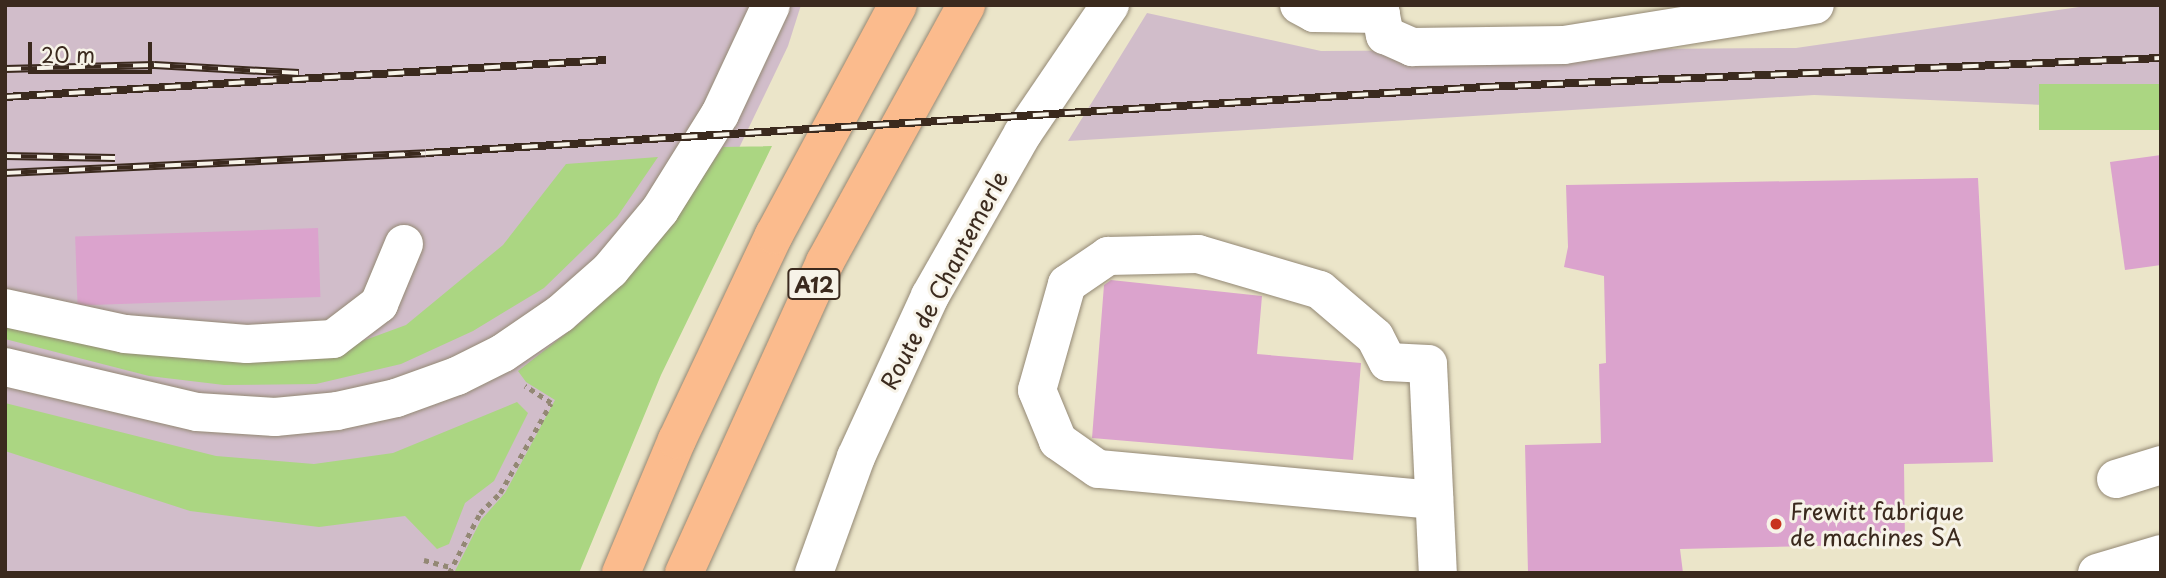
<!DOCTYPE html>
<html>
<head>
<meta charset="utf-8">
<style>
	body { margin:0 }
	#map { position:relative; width:2166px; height:578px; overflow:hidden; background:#ebe5c9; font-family:"Playpen Sans",sans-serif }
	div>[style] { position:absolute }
	.industrial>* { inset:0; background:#d1bdca }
	.green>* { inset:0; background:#abd682; transform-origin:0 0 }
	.building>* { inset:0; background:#dba3cd; transform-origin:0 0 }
	.path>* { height:4.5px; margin-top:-2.25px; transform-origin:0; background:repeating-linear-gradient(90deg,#938874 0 5px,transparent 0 10px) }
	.roads { filter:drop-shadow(0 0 2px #938874) drop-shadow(0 0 2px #938874) }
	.minor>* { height:38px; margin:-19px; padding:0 19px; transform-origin:19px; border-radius:19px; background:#fff }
	.highway>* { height:38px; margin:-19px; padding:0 19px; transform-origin:19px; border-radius:19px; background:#fbbb8d }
	.rail>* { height:8px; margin-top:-4px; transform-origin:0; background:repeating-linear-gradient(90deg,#f7f3e8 0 16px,#3b2a1e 0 32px); box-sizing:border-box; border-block:2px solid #3b2a1e }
	.dots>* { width:19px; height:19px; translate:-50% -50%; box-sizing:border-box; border:4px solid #f7f3e8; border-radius:50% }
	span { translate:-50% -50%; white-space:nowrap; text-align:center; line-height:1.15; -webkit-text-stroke:6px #f7f3e8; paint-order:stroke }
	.shield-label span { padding:2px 5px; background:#f7f3e8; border:2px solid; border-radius:5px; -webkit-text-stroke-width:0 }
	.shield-label { font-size:21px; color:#3b2a1e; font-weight:700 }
	.street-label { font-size:23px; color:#3b2a1e }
	.poi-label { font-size:23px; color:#3b2a1e }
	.left { translate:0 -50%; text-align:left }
	.frame { position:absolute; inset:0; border:7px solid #3b2a1e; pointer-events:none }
	.scale { position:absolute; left:28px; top:42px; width:124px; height:32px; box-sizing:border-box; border:4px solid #3b2a1e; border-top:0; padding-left:9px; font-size:21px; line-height:24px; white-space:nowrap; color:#3b2a1e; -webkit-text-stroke:5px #f7f3e8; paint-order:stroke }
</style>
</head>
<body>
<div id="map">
	<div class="industrial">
		<i style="clip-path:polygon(5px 5px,801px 5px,788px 46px,535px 573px,5px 573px)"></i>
		<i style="clip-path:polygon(2093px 5px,2161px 5px,2161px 110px,1814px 95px,1068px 141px,1147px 13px,1321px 51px,1796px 48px)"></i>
	</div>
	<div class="green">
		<i style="left:2039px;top:84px;width:122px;height:46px"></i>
		<i style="clip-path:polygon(772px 146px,661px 375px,579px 573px,454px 573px,481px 520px,505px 493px,555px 400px,526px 382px,518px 371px,581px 322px,626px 278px,662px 236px,723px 147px)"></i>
		<i style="clip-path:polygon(658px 157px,617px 217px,544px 288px,473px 331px,401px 364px,316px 384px,224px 385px,149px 376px,5px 339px,5px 321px,327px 354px,406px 325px,503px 245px,566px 164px)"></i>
		<i style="clip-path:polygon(517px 402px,528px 413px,494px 481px,465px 503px,449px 544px,437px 549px,405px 516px,319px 527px,190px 511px,5px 451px,5px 403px,216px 456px,314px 464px,393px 453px)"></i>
	</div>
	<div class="building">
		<i style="clip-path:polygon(2161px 155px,2161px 265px,2125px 270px,2110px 162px)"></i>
		<i style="clip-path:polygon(1978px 178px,1993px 462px,1904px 464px,1905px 544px,1680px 549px,1683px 573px,1528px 573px,1525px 445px,1601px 443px,1599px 364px,1606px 363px,1604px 276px,1564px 267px,1568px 247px,1566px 185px)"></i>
		<i style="left:318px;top:228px;width:69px;height:243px;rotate:88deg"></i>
		<i style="clip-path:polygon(1111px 280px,1262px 296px,1257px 354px,1361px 363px,1353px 460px,1092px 438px,1104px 285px)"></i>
	</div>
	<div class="path">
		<i style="left:424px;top:560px;width:28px;rotate:15deg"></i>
		<i style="left:449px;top:573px;width:68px;rotate:-62.7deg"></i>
		<i style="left:480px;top:513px;width:28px;rotate:-45deg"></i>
		<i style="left:500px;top:493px;width:103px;rotate:-60.5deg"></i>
		<i style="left:551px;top:403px;width:31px;rotate:-147deg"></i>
	</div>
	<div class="roads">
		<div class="minor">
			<i style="left:1299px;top:5px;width:17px;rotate:28deg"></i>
			<i style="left:1314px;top:13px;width:67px;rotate:0.9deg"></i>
			<i style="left:1379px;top:5px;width:31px;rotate:79deg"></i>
			<i style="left:1385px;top:35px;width:30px;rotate:24deg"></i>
			<i style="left:1412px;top:47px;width:152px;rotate:-0.8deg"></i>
			<i style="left:1564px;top:45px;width:254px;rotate:-9.1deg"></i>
			<i style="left:5px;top:308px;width:123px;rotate:12.2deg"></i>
			<i style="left:125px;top:334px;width:122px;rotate:4.7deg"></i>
			<i style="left:247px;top:344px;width:86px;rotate:-3.3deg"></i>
			<i style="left:333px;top:339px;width:58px;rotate:-37.3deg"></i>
			<i style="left:379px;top:304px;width:65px;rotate:-67.4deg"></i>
			<i style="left:5px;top:367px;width:197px;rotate:13.2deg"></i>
			<i style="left:197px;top:412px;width:78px;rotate:3.7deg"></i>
			<i style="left:275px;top:417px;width:62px;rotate:-5.5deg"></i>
			<i style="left:337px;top:411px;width:60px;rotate:-12.4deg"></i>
			<i style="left:396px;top:398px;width:65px;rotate:-19.8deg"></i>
			<i style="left:457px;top:376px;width:51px;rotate:-26.6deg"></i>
			<i style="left:503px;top:353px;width:69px;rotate:-34.4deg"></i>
			<i style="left:560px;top:314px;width:67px;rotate:-41.3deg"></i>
			<i style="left:610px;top:270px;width:78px;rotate:-50.2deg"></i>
			<i style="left:660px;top:210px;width:113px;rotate:-58deg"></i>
			<i style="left:720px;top:114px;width:120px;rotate:-64.9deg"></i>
			<i style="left:2116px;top:479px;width:47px;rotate:-17.3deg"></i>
			<i style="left:1434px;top:500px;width:337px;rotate:-174.7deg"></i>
			<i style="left:1098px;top:469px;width:49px;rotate:-145deg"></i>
			<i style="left:1058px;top:441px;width:55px;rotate:-112.4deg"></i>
			<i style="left:1037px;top:390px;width:110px;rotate:-74.2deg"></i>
			<i style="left:1067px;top:284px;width:50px;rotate:-34.3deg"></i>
			<i style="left:1108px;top:256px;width:90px;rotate:-1.3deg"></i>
			<i style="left:1198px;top:254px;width:127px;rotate:16.4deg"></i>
			<i style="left:1320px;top:290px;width:72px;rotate:40.5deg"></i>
			<i style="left:1375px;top:337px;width:28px;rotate:63deg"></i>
			<i style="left:1388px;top:362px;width:40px;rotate:2.9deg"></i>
			<i style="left:1428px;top:364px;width:209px;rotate:87.3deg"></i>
			<i style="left:814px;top:573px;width:123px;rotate:-70.1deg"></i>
			<i style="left:856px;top:457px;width:177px;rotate:-65.3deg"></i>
			<i style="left:930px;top:296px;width:188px;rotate:-60.3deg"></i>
			<i style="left:1023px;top:133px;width:155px;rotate:-55.8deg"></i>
			<i style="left:2097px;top:573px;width:67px;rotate:-16.5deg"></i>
		</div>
		<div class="highway">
			<i style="left:621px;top:573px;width:144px;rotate:-67.2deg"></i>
			<i style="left:677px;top:440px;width:227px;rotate:-64.7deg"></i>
			<i style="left:774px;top:235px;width:261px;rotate:-61.7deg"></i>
			<i style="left:684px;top:573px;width:341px;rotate:-65.6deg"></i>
			<i style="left:825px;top:262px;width:293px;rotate:-61.2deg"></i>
		</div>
	</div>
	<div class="rail">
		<i style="left:5px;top:69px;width:149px;rotate:-1.5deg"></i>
		<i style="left:154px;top:65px;width:145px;rotate:3.2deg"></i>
		<i style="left:5px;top:97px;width:602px;rotate:-3.52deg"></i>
		<i style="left:5px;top:156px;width:110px;rotate:1deg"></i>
		<i style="left:5px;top:173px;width:421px;rotate:-2.7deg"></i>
		<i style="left:426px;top:153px;width:1059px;rotate:-3.57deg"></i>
		<i style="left:1483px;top:87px;width:679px;rotate:-2.45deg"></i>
	</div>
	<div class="dots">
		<i style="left:1776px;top:524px;background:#c8321e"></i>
	</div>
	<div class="shield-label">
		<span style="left:814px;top:284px">A12</span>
	</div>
	<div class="street-label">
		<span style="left:944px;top:280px;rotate:-62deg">Route de Chantemerle</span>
	</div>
	<div class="poi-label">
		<span class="left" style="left:1790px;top:524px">Frewitt fabrique<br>de machines SA</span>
	</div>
	<div class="frame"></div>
	<div class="scale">20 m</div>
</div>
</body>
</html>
